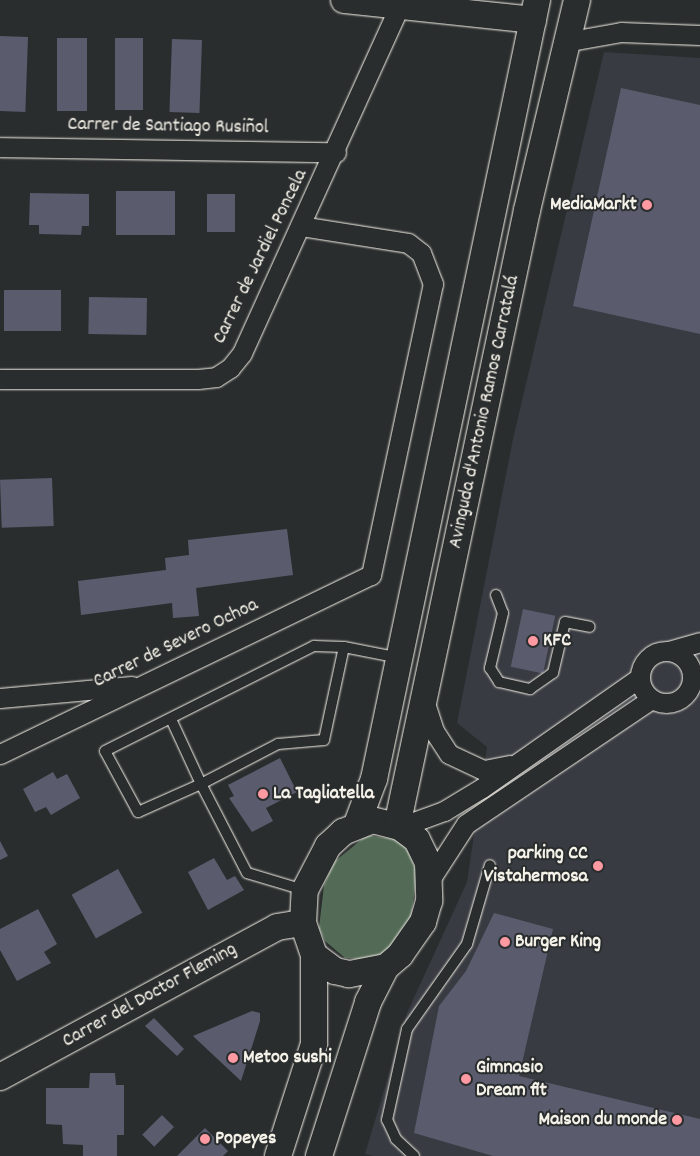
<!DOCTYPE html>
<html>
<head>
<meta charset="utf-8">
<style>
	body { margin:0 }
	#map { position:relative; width:700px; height:1156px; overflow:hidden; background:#2a2d2e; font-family:Dekko,sans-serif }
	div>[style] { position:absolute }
	.built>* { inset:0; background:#383b41 }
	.green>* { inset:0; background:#536a56 }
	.building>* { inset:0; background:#5a5c6d; transform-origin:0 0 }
	.roads { filter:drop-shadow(0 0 1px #f4f1e8) drop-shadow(0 0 1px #f4f1e8) }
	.lane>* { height:10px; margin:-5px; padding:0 5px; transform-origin:5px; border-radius:5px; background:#2a2d2e }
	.street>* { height:19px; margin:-9.5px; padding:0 9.5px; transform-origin:9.5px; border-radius:9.5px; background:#2a2d2e }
	.street>.ring { margin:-9.5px; padding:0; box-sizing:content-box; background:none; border:19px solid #2a2d2e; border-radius:50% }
	.secondary>* { height:26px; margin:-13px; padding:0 13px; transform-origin:13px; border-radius:13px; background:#2a2d2e }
	.dots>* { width:14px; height:14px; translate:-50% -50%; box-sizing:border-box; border:2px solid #2a2d2e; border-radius:50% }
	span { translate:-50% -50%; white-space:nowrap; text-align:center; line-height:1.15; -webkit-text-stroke:4px #2a2d2e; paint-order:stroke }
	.street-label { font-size:20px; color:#f4f1e8 }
	.poi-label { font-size:20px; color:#f4f1e8; font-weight:700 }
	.right { translate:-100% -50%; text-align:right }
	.left { translate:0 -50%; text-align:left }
</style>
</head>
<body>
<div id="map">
	<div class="built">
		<i style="clip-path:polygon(604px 52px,700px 58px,700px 1156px,373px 1156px,365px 1154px,407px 1013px,467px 882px,487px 747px,457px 723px,513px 439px)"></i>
	</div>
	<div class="green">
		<i style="clip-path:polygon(367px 835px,399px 840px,409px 852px,417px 875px,411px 917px,400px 936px,385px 952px,366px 960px,345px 958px,325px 941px,319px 928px,324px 885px,334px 862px)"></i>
	</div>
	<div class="building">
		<i style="left:0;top:36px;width:28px;height:75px;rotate:2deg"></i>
		<i style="left:57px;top:38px;width:30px;height:73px"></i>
		<i style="left:115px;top:38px;width:28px;height:72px"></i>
		<i style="left:172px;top:39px;width:30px;height:73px;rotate:2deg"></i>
		<i style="clip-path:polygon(621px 88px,700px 105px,700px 334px,573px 306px)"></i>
		<i style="left:175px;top:191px;width:44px;height:59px;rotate:90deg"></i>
		<i style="clip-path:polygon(30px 193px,89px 194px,89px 226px,82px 226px,81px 235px,39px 234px,39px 225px,29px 225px)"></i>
		<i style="left:207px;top:194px;width:28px;height:38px"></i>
		<i style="left:4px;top:290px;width:57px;height:41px"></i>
		<i style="left:89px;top:297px;width:58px;height:37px;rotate:1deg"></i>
		<i style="left:52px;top:478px;width:48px;height:52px;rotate:88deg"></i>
		<i style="clip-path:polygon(287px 529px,293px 575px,196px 588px,199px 616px,173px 618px,172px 603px,81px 615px,78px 581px,166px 570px,165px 558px,189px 555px,188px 540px)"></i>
		<i style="left:523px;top:609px;width:33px;height:59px;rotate:12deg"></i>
		<i style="clip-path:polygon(280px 758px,297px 792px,266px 808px,273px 821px,252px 832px,229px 798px,234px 796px,228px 785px)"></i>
		<i style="clip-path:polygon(53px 772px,57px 779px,67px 774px,80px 798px,51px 815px,46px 807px,35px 812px,23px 789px)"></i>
		<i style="clip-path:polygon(0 841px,8px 856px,0 860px)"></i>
		<i style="clip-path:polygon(214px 858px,227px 880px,235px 876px,244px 890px,208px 910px,188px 872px)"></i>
		<i style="left:118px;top:869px;width:50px;height:53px;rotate:61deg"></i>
		<i style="clip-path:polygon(38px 909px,57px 944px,44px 952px,51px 963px,17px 981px,0 950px,0 929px)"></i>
		<i style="clip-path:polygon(494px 913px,553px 929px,519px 1076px,700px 1119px,700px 1156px,493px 1156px,414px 1133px,439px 1006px,466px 971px)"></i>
		<i style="clip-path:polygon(252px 1011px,260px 1013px,260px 1021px,241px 1081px,193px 1036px)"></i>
		<i style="clip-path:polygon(154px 1018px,184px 1049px,177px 1056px,145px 1026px)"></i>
		<i style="clip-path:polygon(90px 1073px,115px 1073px,116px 1085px,124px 1085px,124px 1135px,117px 1135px,117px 1156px,83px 1156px,83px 1145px,63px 1144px,62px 1125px,46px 1124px,46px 1088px,89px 1088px)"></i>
		<i style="left:162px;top:1115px;width:17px;height:28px;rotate:45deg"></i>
		<i style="clip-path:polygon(205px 1128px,228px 1151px,223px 1156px,177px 1156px)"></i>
	</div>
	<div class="roads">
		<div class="lane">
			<i style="left:496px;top:595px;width:19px;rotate:69deg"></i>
			<i style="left:503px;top:613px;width:57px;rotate:103.3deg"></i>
			<i style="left:490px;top:668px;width:17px;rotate:57deg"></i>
			<i style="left:499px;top:682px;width:32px;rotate:13deg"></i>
			<i style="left:530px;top:689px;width:28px;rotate:-35deg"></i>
			<i style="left:553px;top:673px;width:52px;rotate:-76.8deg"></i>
			<i style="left:565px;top:622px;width:25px;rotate:11deg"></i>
			<i style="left:171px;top:719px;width:72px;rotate:65.2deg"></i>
			<i style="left:201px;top:784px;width:69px;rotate:156deg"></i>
			<i style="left:138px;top:812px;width:69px;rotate:-118.4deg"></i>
			<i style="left:105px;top:751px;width:234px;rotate:-26.7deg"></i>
			<i style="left:314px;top:646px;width:30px;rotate:2deg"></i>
			<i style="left:304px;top:890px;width:59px;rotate:-163.4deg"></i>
			<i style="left:247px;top:873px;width:100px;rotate:-117.3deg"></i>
			<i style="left:201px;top:784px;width:87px;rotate:-27.5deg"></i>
			<i style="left:278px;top:744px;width:46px;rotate:-5deg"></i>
			<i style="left:324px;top:740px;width:95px;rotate:-77.9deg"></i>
			<i style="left:344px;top:647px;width:57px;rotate:11.1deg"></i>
			<i style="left:414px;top:1156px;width:25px;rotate:-137deg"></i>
			<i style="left:396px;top:1139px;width:21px;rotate:-115deg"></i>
			<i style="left:387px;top:1120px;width:93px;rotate:-77.6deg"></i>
			<i style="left:407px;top:1029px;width:104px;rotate:-54.8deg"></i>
			<i style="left:467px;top:944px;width:82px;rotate:-73.8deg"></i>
		</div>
		<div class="street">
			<i style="left:565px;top:42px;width:57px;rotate:-10.1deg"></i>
			<i style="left:621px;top:32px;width:79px;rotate:2.2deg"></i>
			<i style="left:0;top:147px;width:336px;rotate:0.9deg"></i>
			<i style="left:0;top:379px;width:198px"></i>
			<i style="left:198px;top:379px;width:18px;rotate:-6deg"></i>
			<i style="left:216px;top:377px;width:17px;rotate:-33deg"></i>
			<i style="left:230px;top:368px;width:19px;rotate:-51deg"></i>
			<i style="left:242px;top:353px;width:382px;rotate:-65.6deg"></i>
			<i class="ring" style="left:640px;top:651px;width:33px;height:33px"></i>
			<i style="left:669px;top:651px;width:32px;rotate:-16deg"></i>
			<i style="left:0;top:698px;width:132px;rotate:-5.2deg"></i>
			<i style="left:424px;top:700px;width:33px;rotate:72deg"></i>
			<i style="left:434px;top:731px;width:27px;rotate:57deg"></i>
			<i style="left:449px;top:754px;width:38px;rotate:25deg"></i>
			<i style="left:484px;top:770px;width:26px;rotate:-11deg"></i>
			<i style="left:0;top:754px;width:412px;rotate:-25.8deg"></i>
			<i style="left:371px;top:575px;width:298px;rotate:-78deg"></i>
			<i style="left:433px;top:284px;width:33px;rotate:-111deg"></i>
			<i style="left:421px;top:253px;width:16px;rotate:-142deg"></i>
			<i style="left:408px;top:243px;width:108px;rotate:-171deg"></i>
			<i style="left:400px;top:827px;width:47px;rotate:-20deg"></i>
			<i style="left:444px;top:811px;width:44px;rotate:-31.2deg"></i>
			<i style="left:482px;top:788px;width:192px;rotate:-35deg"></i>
			<i style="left:431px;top:878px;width:64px;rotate:-57.1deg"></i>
			<i style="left:466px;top:824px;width:223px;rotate:-34deg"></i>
		</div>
		<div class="secondary">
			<i style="left:344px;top:0;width:190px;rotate:6deg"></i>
			<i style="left:372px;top:820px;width:29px;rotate:14deg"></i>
			<i style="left:400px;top:827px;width:21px;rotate:37deg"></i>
			<i style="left:417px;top:840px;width:25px;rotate:64deg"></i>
			<i style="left:428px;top:863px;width:38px;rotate:88deg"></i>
			<i style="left:429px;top:901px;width:22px;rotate:106deg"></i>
			<i style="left:423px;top:922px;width:40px;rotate:124.9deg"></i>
			<i style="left:400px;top:955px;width:18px;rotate:139deg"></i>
			<i style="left:386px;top:967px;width:38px;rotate:169deg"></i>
			<i style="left:349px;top:974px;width:14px;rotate:-168deg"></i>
			<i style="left:335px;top:971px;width:26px;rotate:-143deg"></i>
			<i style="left:314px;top:955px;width:34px;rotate:-109deg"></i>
			<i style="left:303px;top:923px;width:33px;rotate:-87deg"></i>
			<i style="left:305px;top:890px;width:50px;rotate:-62.4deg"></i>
			<i style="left:328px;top:846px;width:21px;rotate:-43deg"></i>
			<i style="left:343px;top:832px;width:31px;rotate:-22deg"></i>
			<i style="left:357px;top:824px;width:48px;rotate:-69.3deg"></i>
			<i style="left:374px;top:779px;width:796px;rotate:-78.18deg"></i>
			<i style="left:397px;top:826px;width:630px;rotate:-78.08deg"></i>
			<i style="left:527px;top:210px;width:216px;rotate:-76.6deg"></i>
			<i style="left:0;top:1077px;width:315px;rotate:-28.4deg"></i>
			<i style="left:277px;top:927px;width:26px;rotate:-9deg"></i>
			<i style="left:278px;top:1156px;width:118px;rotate:-72.2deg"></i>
			<i style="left:314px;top:1044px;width:89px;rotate:-90deg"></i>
			<i style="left:319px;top:1156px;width:162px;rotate:-72.3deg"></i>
			<i style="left:368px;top:1002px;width:39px;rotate:-63deg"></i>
		</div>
	</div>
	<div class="dots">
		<i style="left:647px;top:205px;background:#ff9aa2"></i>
		<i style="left:533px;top:641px;background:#ff9aa2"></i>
		<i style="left:263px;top:794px;background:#ff9aa2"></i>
		<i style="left:598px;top:866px;background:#ff9aa2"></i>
		<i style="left:505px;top:942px;background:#ff9aa2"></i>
		<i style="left:233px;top:1058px;background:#ff9aa2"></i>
		<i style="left:466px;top:1079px;background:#ff9aa2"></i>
		<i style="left:677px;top:1120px;background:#ff9aa2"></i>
		<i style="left:205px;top:1139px;background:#ff9aa2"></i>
	</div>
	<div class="street-label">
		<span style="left:168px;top:127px;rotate:1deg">Carrer de Santiago Rusiñol</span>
		<span style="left:261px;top:257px;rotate:-64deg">Carrer de Jardiel Poncela</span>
		<span style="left:485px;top:412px;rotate:-78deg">Avinguda d'Antonio Ramos Carratalá</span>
		<span style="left:176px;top:644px;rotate:-26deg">Carrer de Severo Ochoa</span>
		<span style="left:150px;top:996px;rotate:-29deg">Carrer del Doctor Fleming</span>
	</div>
	<div class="poi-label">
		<span class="right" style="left:637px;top:205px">MediaMarkt</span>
		<span class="left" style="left:543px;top:641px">KFC</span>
		<span class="left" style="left:273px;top:794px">La Tagliatella</span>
		<span class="right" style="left:588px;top:866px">parking CC<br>Vistahermosa</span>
		<span class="left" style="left:515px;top:942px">Burger King</span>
		<span class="left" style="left:243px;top:1058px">Metoo sushi</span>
		<span class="left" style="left:476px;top:1080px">Gimnasio<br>Dream fit</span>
		<span class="right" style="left:667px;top:1120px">Maison du monde</span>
		<span class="left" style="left:215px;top:1139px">Popeyes</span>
	</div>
</div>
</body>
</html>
